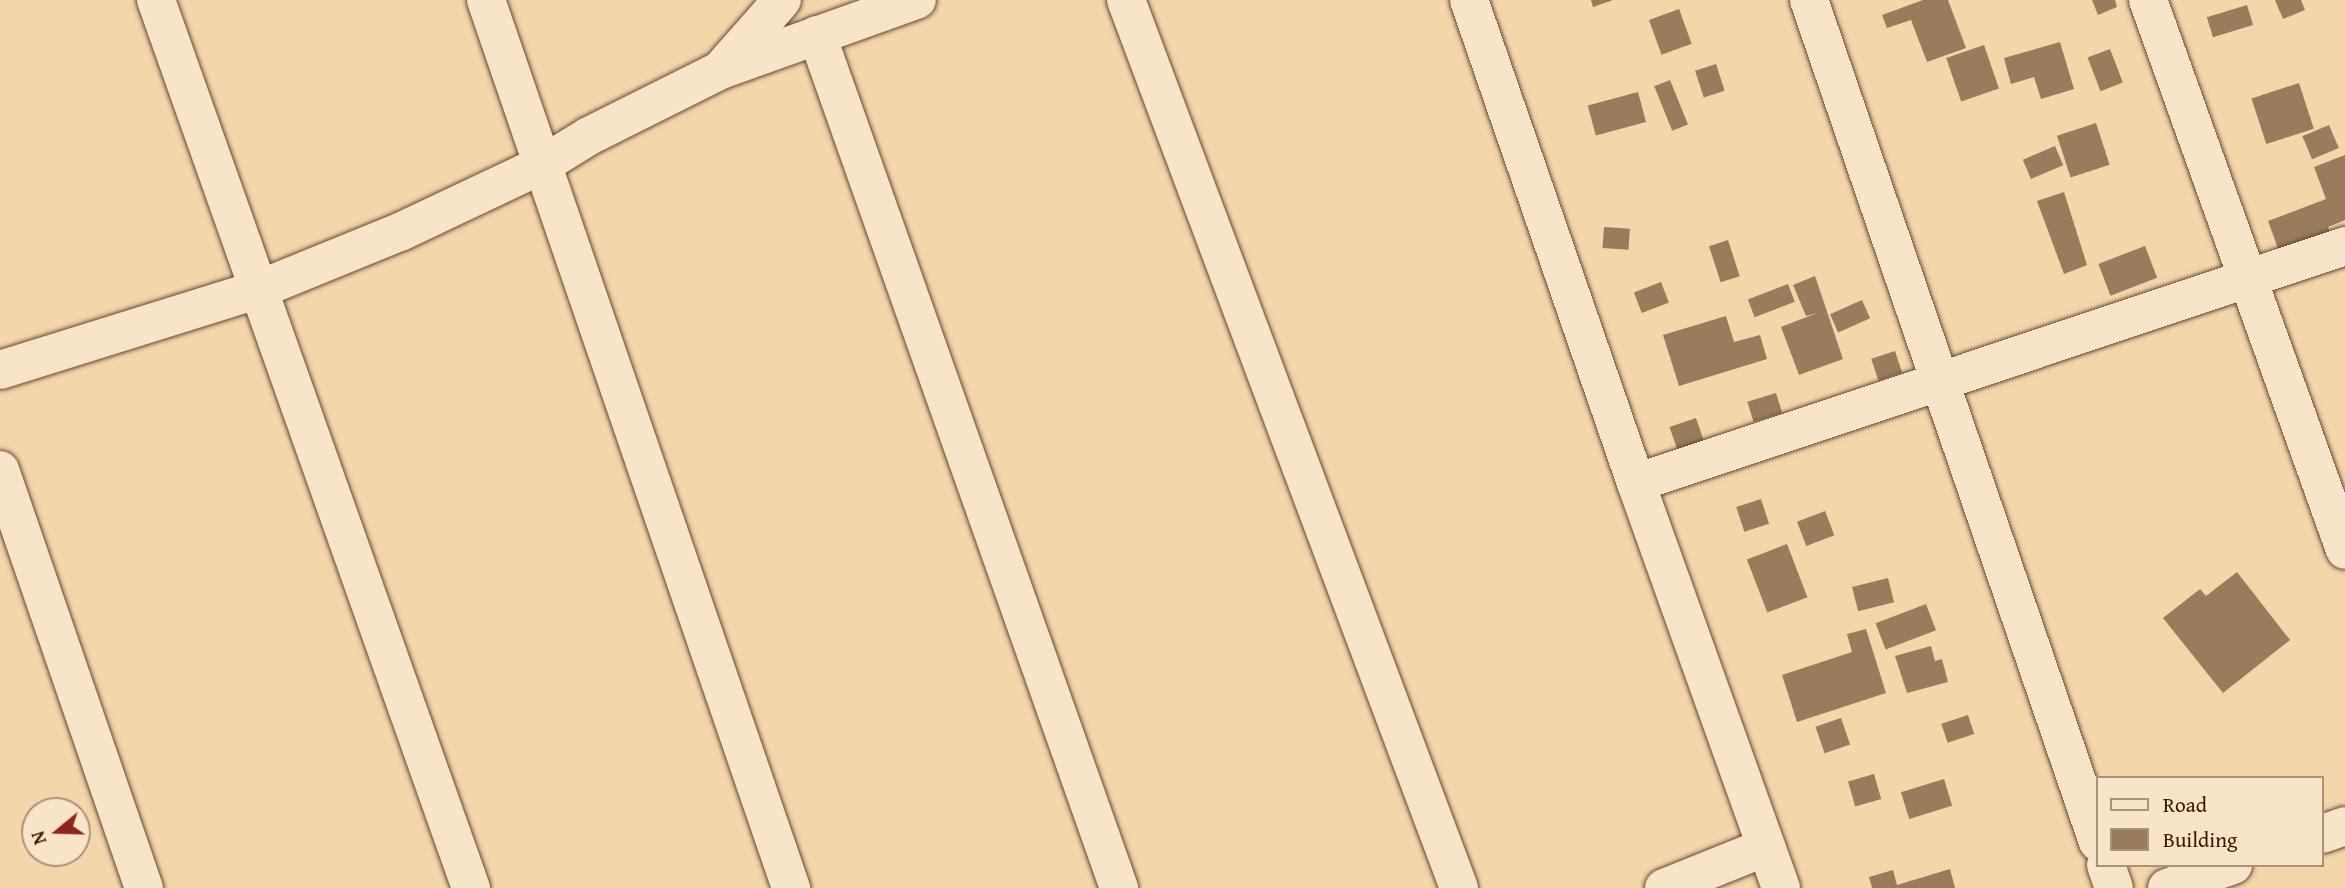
<!DOCTYPE html>
<html>
<head>
<meta charset="utf-8">
<style>
	body { margin:0 }
	#map { position:relative; width:2345px; height:888px; overflow:hidden; background:#f4d6ab; font-family:"Gentium Book Plus",serif }
	div>[style] { position:absolute }
	.building>* { inset:0; background:#997c5c; transform-origin:0 0 }
	.roads { filter:drop-shadow(0 0 2px #66492f) drop-shadow(0 0 2px #66492f) }
	.minor>* { height:38px; margin:-19px; padding:0 19px; transform-origin:19px; border-radius:19px; background:#f8e4c8 }
	span { translate:-50% -50%; white-space:nowrap; text-align:center; line-height:1.15; -webkit-text-stroke:7px #f8e4c8; paint-order:stroke }
	.legend { position:absolute; left:2096px; top:776px; width:228px; height:91px; box-sizing:border-box; background:#f8e4c8; border:2px solid #ab937a; margin:0; padding:9px 12px; list-style:none; font-size:21px; color:#371a06 }
	.legend li { display:flex; align-items:center; gap:14px; height:35px }
	.legend b { width:35px; border:2px solid #ab937a }
	.north { position:absolute; left:21px; top:797px; width:70px; height:70px; box-sizing:border-box; background:#f8e4c8; border:2px solid #ab937a; border-radius:50%; rotate:251deg; font-size:19px; font-weight:700; line-height:28px; text-align:center; color:#371a06 }
	.north::after { content:''; display:block; margin:auto; width:24px; height:32px; background:#8f2418; clip-path:polygon(50% 0,100% 100%,50% 72%,0 100%) }
</style>
</head>
<body>
<div id="map">
	<div class="building">
		<i style="clip-path:polygon(1591px 0,1613px 0,1593px 7px)"></i>
		<i style="clip-path:polygon(1923px 0,1948px 0,1966px 48px,1927px 62px,1911px 20px,1887px 28px,1882px 15px)"></i>
		<i style="clip-path:polygon(2092px 0,2115px 0,2117px 7px,2098px 15px)"></i>
		<i style="clip-path:polygon(2275px 0,2301px 0,2305px 10px,2283px 19px)"></i>
		<i style="left:2247px;top:5px;width:21px;height:42px;rotate:73deg"></i>
		<i style="left:1679px;top:9px;width:37px;height:32px;rotate:70deg"></i>
		<i style="clip-path:polygon(2060px 42px,2074px 89px,2041px 99px,2034px 77px,2011px 84px,2004px 58px)"></i>
		<i style="left:1984px;top:45px;width:46px;height:40px;rotate:71deg"></i>
		<i style="left:2110px;top:49px;width:36px;height:24px;rotate:69deg"></i>
		<i style="left:1716px;top:64px;width:28px;height:22px;rotate:72deg"></i>
		<i style="left:1670px;top:80px;width:48px;height:17px;rotate:68deg"></i>
		<i style="left:2299px;top:83px;width:48px;height:50px;rotate:72deg"></i>
		<i style="left:1638px;top:92px;width:31px;height:52px;rotate:75deg"></i>
		<i style="left:2096px;top:123px;width:44px;height:41px;rotate:72deg"></i>
		<i style="left:2329px;top:125px;width:25px;height:29px;rotate:67deg"></i>
		<i style="left:2055px;top:146px;width:21px;height:35px;rotate:67deg"></i>
		<i style="clip-path:polygon(2345px 155px,2345px 220px,2328px 227px,2331px 234px,2280px 254px,2268px 221px,2326px 199px,2314px 167px)"></i>
		<i style="clip-path:polygon(2064px 192px,2087px 265px,2064px 274px,2037px 201px)"></i>
		<i style="left:1604px;top:227px;width:26px;height:21px;rotate:4deg"></i>
		<i style="left:1728px;top:240px;width:38px;height:20px;rotate:72deg"></i>
		<i style="left:2145px;top:246px;width:34px;height:50px;rotate:69deg"></i>
		<i style="clip-path:polygon(1815px 276px,1843px 359px,1799px 375px,1781px 327px,1817px 313px,1806px 316px,1793px 285px)"></i>
		<i style="left:1661px;top:282px;width:22px;height:29px;rotate:69deg"></i>
		<i style="left:1788px;top:284px;width:19px;height:43px;rotate:69deg"></i>
		<i style="left:1862px;top:300px;width:20px;height:35px;rotate:66deg"></i>
		<i style="clip-path:polygon(1726px 316px,1734px 342px,1760px 335px,1767px 359px,1679px 386px,1663px 335px)"></i>
		<i style="left:1895px;top:351px;width:23px;height:25px;rotate:72deg"></i>
		<i style="left:1776px;top:393px;width:21px;height:30px;rotate:73deg"></i>
		<i style="left:1696px;top:418px;width:24px;height:28px;rotate:71deg"></i>
		<i style="left:1761px;top:499px;width:26px;height:26px;rotate:72deg"></i>
		<i style="left:1825px;top:511px;width:26px;height:30px;rotate:69deg"></i>
		<i style="left:1787px;top:544px;width:57px;height:43px;rotate:69deg"></i>
		<i style="clip-path:polygon(2237px 572px,2290px 640px,2223px 693px,2163px 618px,2200px 589px,2206px 596px)"></i>
		<i style="left:1888px;top:578px;width:25px;height:37px;rotate:76deg"></i>
		<i style="left:1926px;top:604px;width:28px;height:54px;rotate:69deg"></i>
		<i style="clip-path:polygon(1866px 629px,1886px 693px,1797px 722px,1782px 675px,1852px 652px,1847px 634px)"></i>
		<i style="clip-path:polygon(1931px 646px,1935px 661px,1942px 659px,1948px 682px,1907px 693px,1895px 656px)"></i>
		<i style="left:1968px;top:715px;width:20px;height:28px;rotate:72deg"></i>
		<i style="left:1841px;top:718px;width:28px;height:27px;rotate:71deg"></i>
		<i style="left:1874px;top:774px;width:26px;height:27px;rotate:74deg"></i>
		<i style="left:1944px;top:779px;width:28px;height:45px;rotate:73deg"></i>
		<i style="clip-path:polygon(1950px 869px,1955px 888px,1872px 888px,1869px 877px,1893px 870px,1897px 885px)"></i>
	</div>
	<div class="roads">
		<div class="minor">
			<i style="left:156px;top:0;width:942px;rotate:70.47deg"></i>
			<i style="left:486px;top:0;width:939px;rotate:71.04deg"></i>
			<i style="left:1126px;top:0;width:948px;rotate:69.44deg"></i>
			<i style="left:1469px;top:0;width:511px;rotate:70.93deg"></i>
			<i style="left:1636px;top:483px;width:430px;rotate:70.3deg"></i>
			<i style="left:1809px;top:0;width:890px;rotate:71.06deg"></i>
			<i style="left:2148px;top:0;width:584px;rotate:70.29deg"></i>
			<i style="left:817px;top:35px;width:905px;rotate:70.5deg"></i>
			<i style="left:723px;top:67px;width:89px;rotate:-48.6deg"></i>
			<i style="left:0;top:370px;width:272px;rotate:-17.3deg"></i>
			<i style="left:260px;top:289px;width:151px;rotate:-22.2deg"></i>
			<i style="left:400px;top:232px;width:157px;rotate:-25.3deg"></i>
			<i style="left:542px;top:165px;width:55px;rotate:-31.7deg"></i>
			<i style="left:589px;top:136px;width:148px;rotate:-26.6deg"></i>
			<i style="left:721px;top:70px;width:208px;rotate:-19.7deg"></i>
			<i style="left:0;top:470px;width:442px;rotate:71deg"></i>
			<i style="left:1636px;top:483px;width:748px;rotate:-18.48deg"></i>
			<i style="left:2322px;top:834px;width:24px;rotate:-19deg"></i>
			<i style="left:2106px;top:865px;width:24px;rotate:71deg"></i>
			<i style="left:1664px;top:888px;width:110px;rotate:-21.9deg"></i>
			<i style="left:2167px;top:888px;width:70px;rotate:-19.2deg"></i>
		</div>
	</div>
	<ul class="legend">
	<li><b style="height:9px;background:#f8e4c8"></b>Road</li>
	<li><b style="height:19px;background:#997c5c"></b>Building</li>
	</ul>
	<div class="north">N</div>
</div>
</body>
</html>
